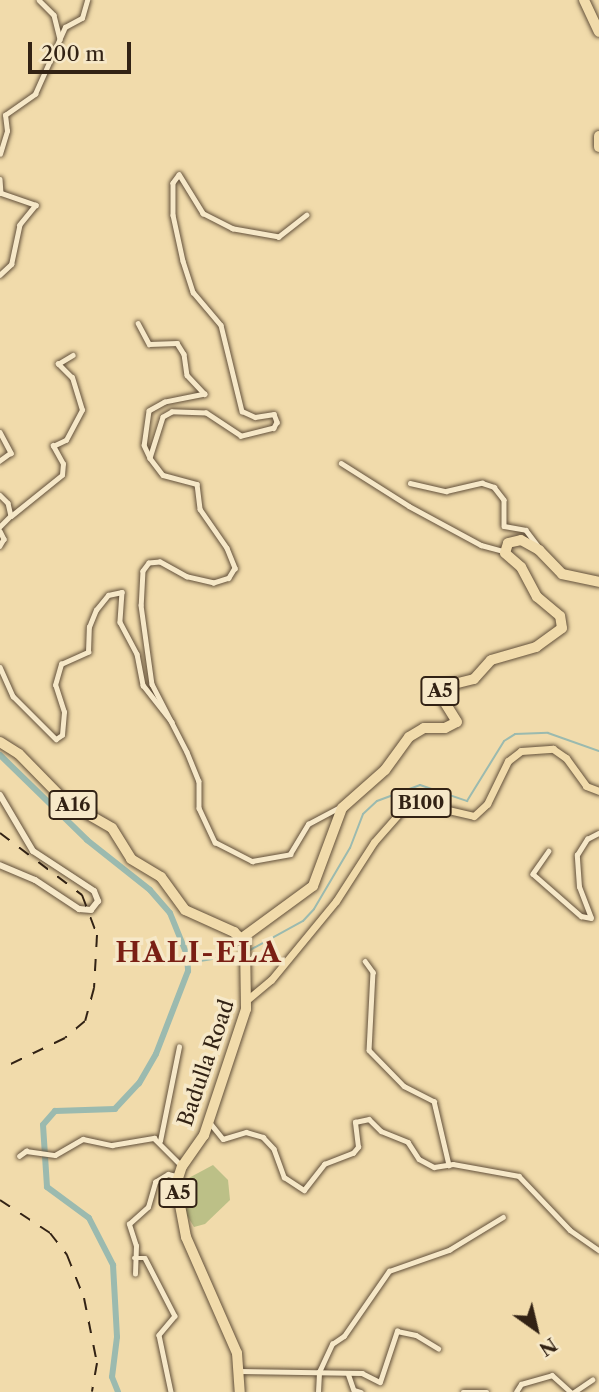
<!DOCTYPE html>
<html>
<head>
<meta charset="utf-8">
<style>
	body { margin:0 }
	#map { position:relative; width:599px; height:1392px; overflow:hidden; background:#f1dbab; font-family:"Libre Caslon Text",serif }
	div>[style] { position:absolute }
	.green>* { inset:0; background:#bcc087 }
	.stream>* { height:2px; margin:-1px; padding:0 1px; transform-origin:1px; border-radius:1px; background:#9bbaaf }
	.river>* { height:6px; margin:-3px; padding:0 3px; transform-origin:3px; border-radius:3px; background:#9bbaaf }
	.roads { filter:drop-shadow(0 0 2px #62503a) drop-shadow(0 0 2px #62503a) }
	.street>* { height:4.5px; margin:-2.25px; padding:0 2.25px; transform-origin:2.25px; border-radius:2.25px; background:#f6e8c8 }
	.secondary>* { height:6px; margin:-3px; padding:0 3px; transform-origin:3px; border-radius:3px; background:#f6e8c8 }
	.primary>* { height:7px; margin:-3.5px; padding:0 3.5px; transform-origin:3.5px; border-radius:3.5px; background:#f1dbab }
	.highway>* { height:10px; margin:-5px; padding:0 5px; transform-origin:5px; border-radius:5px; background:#f1dbab }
	.rail>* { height:2px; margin-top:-1px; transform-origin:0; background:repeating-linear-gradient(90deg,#322214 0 12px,transparent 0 24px) }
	span { translate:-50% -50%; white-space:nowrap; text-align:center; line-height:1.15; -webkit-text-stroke:7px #f6e8c8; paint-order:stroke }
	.shield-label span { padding:2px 5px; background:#f6e8c8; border:2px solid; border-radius:5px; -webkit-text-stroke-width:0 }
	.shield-label { font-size:19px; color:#322214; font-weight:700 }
	.street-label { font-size:21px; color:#322214 }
	.district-label { font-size:28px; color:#7a1f14; font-weight:700; letter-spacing:2px }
	.north { position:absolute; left:501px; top:1294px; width:70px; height:70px; -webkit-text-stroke:5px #f6e8c8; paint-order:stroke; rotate:146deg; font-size:19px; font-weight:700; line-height:28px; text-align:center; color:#322214 }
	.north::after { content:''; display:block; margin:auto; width:24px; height:32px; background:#322214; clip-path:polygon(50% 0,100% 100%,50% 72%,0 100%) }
	.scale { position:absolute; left:28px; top:42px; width:103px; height:32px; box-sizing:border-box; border:4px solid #322214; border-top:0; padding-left:9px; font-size:21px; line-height:24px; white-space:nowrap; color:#322214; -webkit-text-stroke:5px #f6e8c8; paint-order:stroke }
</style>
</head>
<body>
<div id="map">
	<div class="green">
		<i style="clip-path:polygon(213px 1165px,228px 1180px,230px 1200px,205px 1224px,194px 1227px,185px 1212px,185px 1180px)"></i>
	</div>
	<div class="stream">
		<i style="left:250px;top:950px;width:60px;rotate:-28.7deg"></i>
		<i style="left:303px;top:921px;width:16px;rotate:-47deg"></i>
		<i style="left:314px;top:909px;width:71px;rotate:-59.5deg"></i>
		<i style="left:350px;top:848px;width:36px;rotate:-69deg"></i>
		<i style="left:363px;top:814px;width:19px;rotate:-43deg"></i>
		<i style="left:377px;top:801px;width:46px;rotate:-20.4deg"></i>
		<i style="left:420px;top:785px;width:50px;rotate:18.8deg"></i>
		<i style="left:467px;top:801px;width:70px;rotate:-58.3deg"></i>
		<i style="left:504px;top:741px;width:13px;rotate:-32deg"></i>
		<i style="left:515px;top:734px;width:33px;rotate:-2deg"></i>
		<i style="left:548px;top:733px;width:54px;rotate:19.4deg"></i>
		<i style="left:188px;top:963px;width:55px;rotate:-9.5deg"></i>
	</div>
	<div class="river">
		<i style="left:0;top:755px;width:122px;rotate:44.3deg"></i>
		<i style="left:87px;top:840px;width:80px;rotate:38.4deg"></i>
		<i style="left:150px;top:890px;width:30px;rotate:49deg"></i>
		<i style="left:170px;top:913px;width:45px;rotate:68deg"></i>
		<i style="left:187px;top:955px;width:16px;rotate:86deg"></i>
		<i style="left:188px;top:971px;width:89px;rotate:111.1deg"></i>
		<i style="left:156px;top:1054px;width:34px;rotate:120deg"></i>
		<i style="left:139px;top:1083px;width:35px;rotate:133deg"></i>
		<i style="left:115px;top:1109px;width:60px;rotate:178.1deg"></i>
		<i style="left:55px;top:1111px;width:18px;rotate:131deg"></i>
		<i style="left:43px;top:1125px;width:62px;rotate:86.3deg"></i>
		<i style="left:47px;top:1187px;width:52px;rotate:36.4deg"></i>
		<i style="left:89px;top:1218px;width:53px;rotate:62.9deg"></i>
		<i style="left:113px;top:1265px;width:72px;rotate:86.8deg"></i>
		<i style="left:117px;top:1337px;width:40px;rotate:97.1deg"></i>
		<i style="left:112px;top:1377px;width:16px;rotate:68deg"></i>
	</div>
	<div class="roads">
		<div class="street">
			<i style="left:39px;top:0;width:21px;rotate:45deg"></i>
			<i style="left:54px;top:15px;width:25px;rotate:76deg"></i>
			<i style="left:0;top:154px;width:24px;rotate:-73deg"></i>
			<i style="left:7px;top:131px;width:16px;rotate:-97deg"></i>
			<i style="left:5px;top:115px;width:37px;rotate:-35deg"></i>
			<i style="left:35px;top:94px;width:73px;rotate:-65.9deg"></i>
			<i style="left:65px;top:27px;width:19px;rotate:-28deg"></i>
			<i style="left:82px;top:18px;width:19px;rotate:-74deg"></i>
			<i style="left:0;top:179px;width:14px;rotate:86deg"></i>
			<i style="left:1px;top:193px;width:37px;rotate:19deg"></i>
			<i style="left:36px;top:205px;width:26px;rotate:129deg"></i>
			<i style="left:20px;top:225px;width:40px;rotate:102deg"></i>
			<i style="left:12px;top:264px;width:16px;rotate:137deg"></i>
			<i style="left:307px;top:215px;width:36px;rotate:142deg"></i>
			<i style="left:279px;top:237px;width:47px;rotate:-170.1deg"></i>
			<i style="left:233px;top:229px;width:34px;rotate:-153deg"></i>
			<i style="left:203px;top:214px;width:46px;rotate:-121.6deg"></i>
			<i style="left:179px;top:175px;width:10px;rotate:127deg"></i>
			<i style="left:173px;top:183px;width:32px;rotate:90deg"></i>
			<i style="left:173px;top:215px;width:47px;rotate:77.7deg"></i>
			<i style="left:183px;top:261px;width:33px;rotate:72deg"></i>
			<i style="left:193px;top:292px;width:43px;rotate:49.7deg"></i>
			<i style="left:221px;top:325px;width:89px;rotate:76.3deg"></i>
			<i style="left:242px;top:411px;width:14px;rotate:25deg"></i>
			<i style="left:255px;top:417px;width:19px;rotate:-9deg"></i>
			<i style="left:274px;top:414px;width:9px;rotate:69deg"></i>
			<i style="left:277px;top:422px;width:7px;rotate:117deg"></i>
			<i style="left:274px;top:428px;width:34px;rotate:166deg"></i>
			<i style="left:241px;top:436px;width:42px;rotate:-146.7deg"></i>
			<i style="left:206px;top:413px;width:34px;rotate:-178deg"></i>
			<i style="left:172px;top:412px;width:10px;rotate:151deg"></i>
			<i style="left:163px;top:417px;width:43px;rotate:107.6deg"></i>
			<i style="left:150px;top:458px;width:21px;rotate:53deg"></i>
			<i style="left:163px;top:475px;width:35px;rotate:15deg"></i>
			<i style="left:197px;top:484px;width:25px;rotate:83deg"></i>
			<i style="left:200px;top:509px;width:47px;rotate:55.3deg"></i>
			<i style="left:227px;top:548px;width:22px;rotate:68deg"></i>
			<i style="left:235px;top:568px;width:12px;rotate:121deg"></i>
			<i style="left:229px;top:578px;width:16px;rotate:162deg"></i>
			<i style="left:214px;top:583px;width:28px;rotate:-167deg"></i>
			<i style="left:187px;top:577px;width:31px;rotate:-151deg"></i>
			<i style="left:160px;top:562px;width:11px;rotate:175deg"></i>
			<i style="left:149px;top:563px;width:10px;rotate:127deg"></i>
			<i style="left:143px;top:571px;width:34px;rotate:93deg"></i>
			<i style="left:141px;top:605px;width:80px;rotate:82.1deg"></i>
			<i style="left:152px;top:684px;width:76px;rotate:62.8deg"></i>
			<i style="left:187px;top:752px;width:31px;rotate:68deg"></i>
			<i style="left:199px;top:781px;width:27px;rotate:90deg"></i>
			<i style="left:199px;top:808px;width:38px;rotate:65deg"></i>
			<i style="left:215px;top:842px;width:42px;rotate:27.2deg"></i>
			<i style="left:252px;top:861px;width:39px;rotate:-10deg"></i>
			<i style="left:290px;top:854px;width:35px;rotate:-59deg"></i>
			<i style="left:308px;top:824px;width:38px;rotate:-28deg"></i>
			<i style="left:138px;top:323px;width:24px;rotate:62deg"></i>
			<i style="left:149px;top:344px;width:28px;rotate:-2deg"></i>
			<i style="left:177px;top:343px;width:13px;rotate:58deg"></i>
			<i style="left:184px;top:354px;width:21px;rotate:82deg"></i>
			<i style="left:187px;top:375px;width:26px;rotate:47deg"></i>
			<i style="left:205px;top:394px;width:41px;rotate:168.7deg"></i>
			<i style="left:165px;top:402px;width:18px;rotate:151deg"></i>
			<i style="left:149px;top:411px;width:34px;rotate:98deg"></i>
			<i style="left:144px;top:445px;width:14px;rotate:65deg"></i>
			<i style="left:0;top:432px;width:24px;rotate:62deg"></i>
			<i style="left:11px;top:453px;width:14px;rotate:144deg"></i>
			<i style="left:341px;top:463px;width:80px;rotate:32.3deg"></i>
			<i style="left:409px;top:506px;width:82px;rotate:28.4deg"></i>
			<i style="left:481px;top:545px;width:24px;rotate:15deg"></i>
			<i style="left:410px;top:483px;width:37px;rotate:13deg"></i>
			<i style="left:446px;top:491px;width:37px;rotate:-13deg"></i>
			<i style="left:482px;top:483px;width:13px;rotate:18deg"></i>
			<i style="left:494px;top:487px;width:16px;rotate:52deg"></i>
			<i style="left:504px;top:500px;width:26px;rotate:90deg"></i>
			<i style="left:504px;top:526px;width:22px;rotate:10deg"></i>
			<i style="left:526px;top:530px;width:20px;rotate:53deg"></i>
			<i style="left:0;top:495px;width:11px;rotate:45deg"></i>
			<i style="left:8px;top:503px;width:13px;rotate:77deg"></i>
			<i style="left:11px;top:516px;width:16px;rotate:135deg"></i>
			<i style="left:11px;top:516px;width:65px;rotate:-38.8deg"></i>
			<i style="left:62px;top:475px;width:11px;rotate:-85deg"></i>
			<i style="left:63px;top:464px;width:21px;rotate:-119deg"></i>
			<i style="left:53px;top:446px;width:14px;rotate:-25deg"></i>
			<i style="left:66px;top:440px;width:34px;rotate:-62deg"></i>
			<i style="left:82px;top:410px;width:34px;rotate:-107deg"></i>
			<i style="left:72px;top:378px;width:20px;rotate:-135deg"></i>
			<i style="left:58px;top:364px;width:17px;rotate:-31deg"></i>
			<i style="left:0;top:531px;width:9px;rotate:63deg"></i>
			<i style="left:4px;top:539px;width:8px;rotate:120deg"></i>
			<i style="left:0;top:667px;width:32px;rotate:66deg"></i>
			<i style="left:13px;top:696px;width:61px;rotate:45deg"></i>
			<i style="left:56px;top:739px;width:7px;rotate:-34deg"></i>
			<i style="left:62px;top:735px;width:23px;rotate:-85deg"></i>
			<i style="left:64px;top:712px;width:28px;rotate:-108deg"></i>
			<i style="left:55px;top:685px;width:22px;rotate:-74deg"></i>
			<i style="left:61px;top:664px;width:30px;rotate:-24deg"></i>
			<i style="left:88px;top:652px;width:25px;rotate:-88deg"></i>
			<i style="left:89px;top:627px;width:18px;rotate:-68deg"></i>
			<i style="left:96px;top:610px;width:19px;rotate:-51deg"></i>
			<i style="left:108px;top:595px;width:14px;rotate:-12deg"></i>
			<i style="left:122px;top:592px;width:30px;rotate:94deg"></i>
			<i style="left:120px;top:622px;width:36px;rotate:62deg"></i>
			<i style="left:137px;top:654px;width:32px;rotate:79deg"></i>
			<i style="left:143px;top:685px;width:47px;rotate:51.9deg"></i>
			<i style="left:549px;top:851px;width:28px;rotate:125deg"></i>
			<i style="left:533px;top:874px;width:64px;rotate:41.2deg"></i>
			<i style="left:581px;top:916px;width:10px;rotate:11deg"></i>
			<i style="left:591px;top:918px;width:33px;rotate:-111deg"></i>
			<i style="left:579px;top:887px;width:32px;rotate:-94deg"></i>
			<i style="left:577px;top:855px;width:19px;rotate:-58deg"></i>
			<i style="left:587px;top:839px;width:13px;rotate:-27deg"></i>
			<i style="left:365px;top:961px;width:14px;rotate:54deg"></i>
			<i style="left:373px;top:972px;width:78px;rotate:92.9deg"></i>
			<i style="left:369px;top:1050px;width:50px;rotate:45.8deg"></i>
			<i style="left:404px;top:1086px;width:34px;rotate:27deg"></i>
			<i style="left:434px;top:1101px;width:66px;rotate:76.8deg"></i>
			<i style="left:211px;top:1124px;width:19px;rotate:51deg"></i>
			<i style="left:223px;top:1139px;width:24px;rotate:-17deg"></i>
			<i style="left:246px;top:1132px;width:18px;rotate:16deg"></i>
			<i style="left:263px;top:1137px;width:16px;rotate:47deg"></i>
			<i style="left:274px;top:1149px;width:30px;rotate:70deg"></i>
			<i style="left:284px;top:1177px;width:24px;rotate:33deg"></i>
			<i style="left:304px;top:1190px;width:33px;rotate:-52deg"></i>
			<i style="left:324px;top:1164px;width:31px;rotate:-21deg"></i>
			<i style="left:353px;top:1153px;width:8px;rotate:-50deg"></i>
			<i style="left:358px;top:1147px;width:25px;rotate:-97deg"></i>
			<i style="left:355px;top:1122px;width:14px;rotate:-12deg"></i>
			<i style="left:369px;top:1119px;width:17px;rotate:45deg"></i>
			<i style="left:381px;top:1131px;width:29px;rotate:22deg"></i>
			<i style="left:408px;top:1142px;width:20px;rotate:57deg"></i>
			<i style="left:419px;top:1159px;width:17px;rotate:28deg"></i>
			<i style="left:434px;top:1167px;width:19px;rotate:-9deg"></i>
			<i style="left:453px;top:1164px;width:67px;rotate:10.3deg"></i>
			<i style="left:519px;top:1176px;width:74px;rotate:46.6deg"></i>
			<i style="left:570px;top:1230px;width:35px;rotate:35deg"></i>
			<i style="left:160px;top:1141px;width:96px;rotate:-78.6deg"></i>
			<i style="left:19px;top:1156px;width:9px;rotate:-36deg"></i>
			<i style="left:26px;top:1151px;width:29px;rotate:8deg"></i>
			<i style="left:55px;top:1155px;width:32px;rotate:-30deg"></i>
			<i style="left:83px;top:1139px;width:30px;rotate:12deg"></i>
			<i style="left:112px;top:1145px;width:43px;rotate:-9.5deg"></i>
			<i style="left:154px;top:1138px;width:38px;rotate:45deg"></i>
			<i style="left:134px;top:1258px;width:11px"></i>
			<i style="left:145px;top:1258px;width:65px;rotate:62.7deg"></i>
			<i style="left:175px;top:1316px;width:25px;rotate:130deg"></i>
			<i style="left:159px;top:1335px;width:58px;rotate:78.1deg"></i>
			<i style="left:135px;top:1274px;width:28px;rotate:-88deg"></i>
			<i style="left:136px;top:1246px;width:23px;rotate:-108deg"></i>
			<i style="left:129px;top:1224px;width:25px;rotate:-42deg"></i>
			<i style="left:148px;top:1207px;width:26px;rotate:-74deg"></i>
			<i style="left:155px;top:1182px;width:15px;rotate:-32deg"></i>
			<i style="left:168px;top:1174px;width:8px;rotate:14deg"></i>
			<i style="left:240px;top:1371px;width:122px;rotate:0.9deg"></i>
			<i style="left:362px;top:1373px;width:20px;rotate:27deg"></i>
			<i style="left:380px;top:1382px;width:54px;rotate:-71.6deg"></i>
			<i style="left:397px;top:1331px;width:19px;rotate:12deg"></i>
			<i style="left:416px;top:1335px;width:26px;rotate:31deg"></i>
			<i style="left:348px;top:1373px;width:18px;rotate:71deg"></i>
			<i style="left:354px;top:1390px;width:7px;rotate:16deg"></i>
			<i style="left:318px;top:1392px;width:20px;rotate:-87deg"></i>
			<i style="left:319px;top:1372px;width:31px;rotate:-65deg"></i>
			<i style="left:332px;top:1344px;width:14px;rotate:-34deg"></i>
			<i style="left:344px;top:1336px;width:79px;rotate:-55.3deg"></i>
			<i style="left:389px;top:1271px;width:64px;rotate:-19.3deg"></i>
			<i style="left:449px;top:1250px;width:63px;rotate:-31.4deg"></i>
			<i style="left:463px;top:1392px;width:24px"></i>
			<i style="left:516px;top:1392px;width:9px;rotate:-58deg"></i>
			<i style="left:521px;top:1384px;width:32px;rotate:-16deg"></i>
			<i style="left:552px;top:1375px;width:25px;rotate:42deg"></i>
			<i style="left:574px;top:1392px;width:22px;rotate:-34deg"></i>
		</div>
		<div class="secondary">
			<i style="left:0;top:795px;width:65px;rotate:59.5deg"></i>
			<i style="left:33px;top:851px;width:73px;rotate:33.3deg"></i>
			<i style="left:94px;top:891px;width:11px;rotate:68deg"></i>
			<i style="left:98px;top:901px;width:11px;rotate:128deg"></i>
			<i style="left:91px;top:910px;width:12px;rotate:-175deg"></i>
			<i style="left:79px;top:909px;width:53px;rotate:-146.6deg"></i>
			<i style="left:35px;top:880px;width:38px;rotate:-157deg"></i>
		</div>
		<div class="primary">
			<i style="left:248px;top:999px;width:30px;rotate:-40deg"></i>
			<i style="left:271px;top:980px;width:102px;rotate:-50.6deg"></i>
			<i style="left:336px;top:901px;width:70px;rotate:-57.2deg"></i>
			<i style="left:374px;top:842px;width:44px;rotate:-48.7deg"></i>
			<i style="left:403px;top:809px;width:16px;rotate:-22deg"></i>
			<i style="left:418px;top:803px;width:57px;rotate:13.1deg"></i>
			<i style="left:474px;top:816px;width:18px;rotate:-43deg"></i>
			<i style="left:487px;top:804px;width:48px;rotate:-64deg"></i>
			<i style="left:508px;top:761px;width:16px;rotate:-38deg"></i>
			<i style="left:521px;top:751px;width:32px;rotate:-4deg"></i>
			<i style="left:553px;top:749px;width:16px;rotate:35deg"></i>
			<i style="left:566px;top:758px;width:34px;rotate:54deg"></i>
			<i style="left:586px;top:786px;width:14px;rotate:21deg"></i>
		</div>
		<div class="highway">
			<i style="left:584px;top:0;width:35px;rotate:65deg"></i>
			<i style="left:599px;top:136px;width:11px;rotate:90deg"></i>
			<i style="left:0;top:742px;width:22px;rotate:32deg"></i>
			<i style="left:19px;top:754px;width:66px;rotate:45.6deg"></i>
			<i style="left:65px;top:801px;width:54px;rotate:29.9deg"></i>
			<i style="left:112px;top:828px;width:36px;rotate:58deg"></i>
			<i style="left:131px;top:859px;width:35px;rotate:31deg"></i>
			<i style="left:161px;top:877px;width:41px;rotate:54deg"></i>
			<i style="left:185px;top:910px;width:54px;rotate:24.2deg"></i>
			<i style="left:234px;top:932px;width:16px;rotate:45deg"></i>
			<i style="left:245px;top:943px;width:66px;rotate:89.1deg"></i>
			<i style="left:246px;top:1009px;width:133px;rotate:108.4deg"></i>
			<i style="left:204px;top:1135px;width:38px;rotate:125deg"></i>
			<i style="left:182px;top:1166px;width:19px;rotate:108deg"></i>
			<i style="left:176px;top:1184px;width:54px;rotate:79.3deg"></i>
			<i style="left:186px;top:1237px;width:127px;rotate:66.3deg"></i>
			<i style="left:237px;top:1353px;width:39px;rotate:86deg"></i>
			<i style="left:242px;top:938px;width:88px;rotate:-36.2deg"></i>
			<i style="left:313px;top:886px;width:83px;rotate:-69.6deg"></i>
			<i style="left:342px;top:808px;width:57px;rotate:-41.5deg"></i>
			<i style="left:385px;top:770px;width:41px;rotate:-54deg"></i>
			<i style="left:409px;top:737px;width:17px;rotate:-31deg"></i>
			<i style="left:424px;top:728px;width:21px"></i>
			<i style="left:445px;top:728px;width:13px;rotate:-27deg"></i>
			<i style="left:457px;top:722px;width:31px;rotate:-122deg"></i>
			<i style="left:441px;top:696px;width:9px;rotate:-84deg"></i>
			<i style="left:442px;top:687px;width:33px;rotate:-14deg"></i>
			<i style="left:474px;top:679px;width:25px;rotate:-48deg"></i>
			<i style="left:491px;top:660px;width:47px;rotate:-16.1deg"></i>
			<i style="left:536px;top:647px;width:32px;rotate:-36deg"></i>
			<i style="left:562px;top:628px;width:12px;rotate:-99deg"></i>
			<i style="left:560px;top:616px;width:30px;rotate:-140deg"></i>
			<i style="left:537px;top:597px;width:34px;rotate:-118deg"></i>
			<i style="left:521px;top:567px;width:21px;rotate:-139deg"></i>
			<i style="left:505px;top:553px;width:10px;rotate:-73deg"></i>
			<i style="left:508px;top:543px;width:13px;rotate:-13deg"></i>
			<i style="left:521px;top:540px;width:21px;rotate:29deg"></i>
			<i style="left:539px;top:550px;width:33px;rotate:46deg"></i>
			<i style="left:562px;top:574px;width:38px;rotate:12deg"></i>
		</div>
	</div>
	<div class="rail">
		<i style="left:0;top:833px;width:103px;rotate:37.1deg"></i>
		<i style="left:82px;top:895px;width:43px;rotate:69.4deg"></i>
		<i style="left:97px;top:935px;width:53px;rotate:93.2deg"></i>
		<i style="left:94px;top:988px;width:34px;rotate:105deg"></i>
		<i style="left:85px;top:1021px;width:26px;rotate:140deg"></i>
		<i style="left:65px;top:1038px;width:72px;rotate:154.5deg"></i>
		<i style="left:0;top:1200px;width:60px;rotate:33.4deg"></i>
		<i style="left:50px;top:1233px;width:28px;rotate:52deg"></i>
		<i style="left:67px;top:1255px;width:46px;rotate:68.4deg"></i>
		<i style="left:84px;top:1298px;width:66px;rotate:78.7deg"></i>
		<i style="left:97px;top:1363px;width:29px;rotate:100deg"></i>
	</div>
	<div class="shield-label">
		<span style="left:440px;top:691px">A5</span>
		<span style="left:421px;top:803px">B100</span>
		<span style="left:73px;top:805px">A16</span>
		<span style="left:178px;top:1193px">A5</span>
	</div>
	<div class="street-label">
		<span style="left:206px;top:1063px;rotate:-71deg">Badulla Road</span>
	</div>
	<div class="district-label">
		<span style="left:199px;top:952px">HALI-ELA</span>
	</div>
	<div class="north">N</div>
	<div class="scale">200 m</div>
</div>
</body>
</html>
